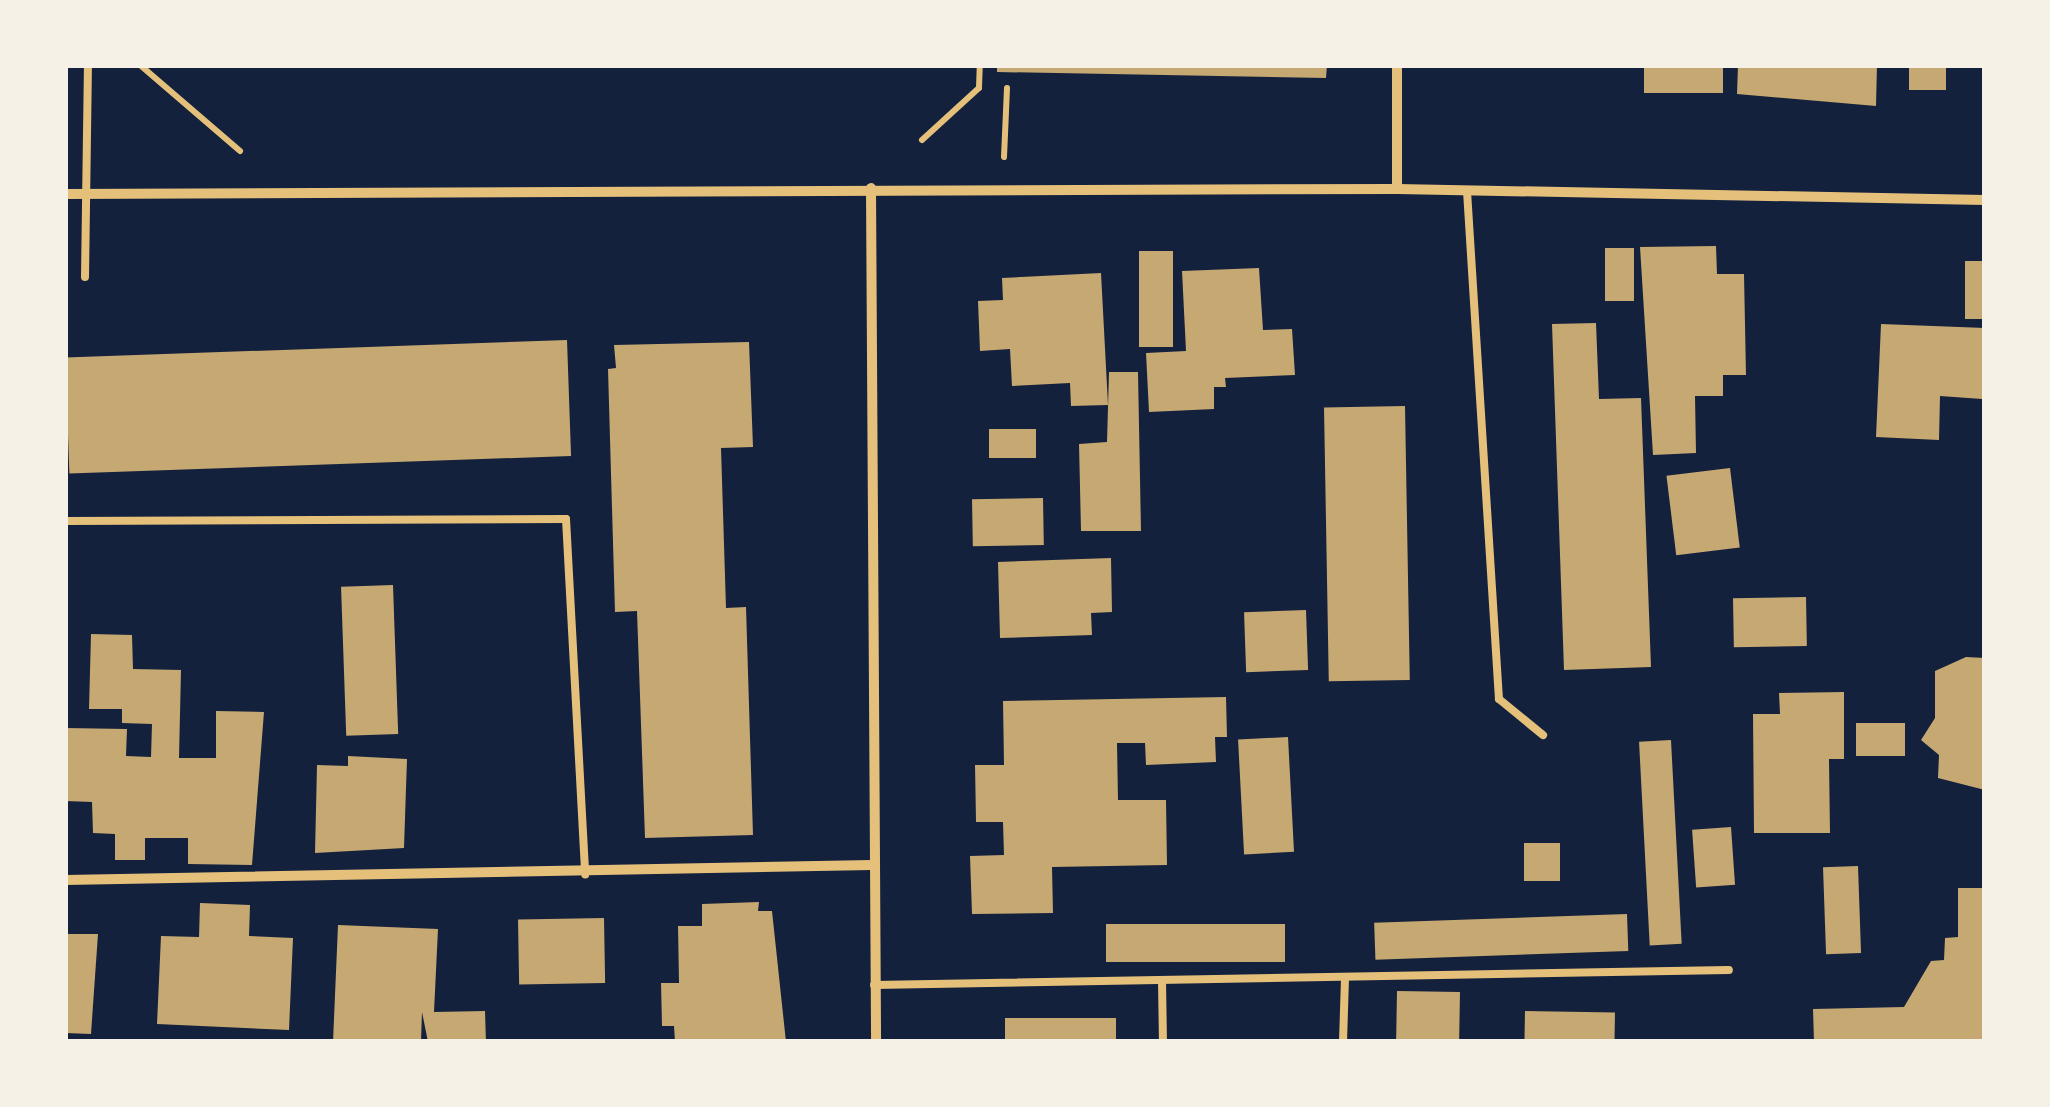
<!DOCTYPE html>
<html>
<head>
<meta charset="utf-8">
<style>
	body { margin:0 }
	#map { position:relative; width:2050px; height:1107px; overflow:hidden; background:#14213d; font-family:"Golos Text",sans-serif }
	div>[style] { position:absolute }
	.building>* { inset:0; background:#c6a872; transform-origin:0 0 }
	.path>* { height:6px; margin:-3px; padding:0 3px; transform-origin:3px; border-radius:3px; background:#e5c07b }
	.service>* { height:8px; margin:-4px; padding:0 4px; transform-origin:4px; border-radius:4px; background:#e5c07b }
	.minor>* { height:10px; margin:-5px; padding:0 5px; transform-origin:5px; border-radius:5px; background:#e5c07b }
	span { translate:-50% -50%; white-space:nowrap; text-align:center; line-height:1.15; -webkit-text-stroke:8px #f6f1e7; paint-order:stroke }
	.frame { position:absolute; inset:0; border:68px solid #f6f1e7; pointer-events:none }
</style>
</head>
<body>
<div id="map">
	<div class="building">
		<i style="clip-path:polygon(997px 65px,1327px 65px,1326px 78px,997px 72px)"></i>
		<i style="left:1644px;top:65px;width:79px;height:28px"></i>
		<i style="clip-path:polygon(1738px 65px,1877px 65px,1876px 106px,1737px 94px)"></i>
		<i style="left:1909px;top:65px;width:37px;height:25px"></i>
		<i style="clip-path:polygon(1716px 246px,1717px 274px,1744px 274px,1746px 375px,1723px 375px,1723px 396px,1695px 396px,1696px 453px,1653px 455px,1640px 247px)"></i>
		<i style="left:1634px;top:248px;width:53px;height:29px;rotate:90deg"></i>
		<i style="left:1139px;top:251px;width:34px;height:96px"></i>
		<i style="left:1965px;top:261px;width:20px;height:58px"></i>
		<i style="clip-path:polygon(1259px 268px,1263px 330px,1292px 329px,1295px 375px,1225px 378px,1226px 387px,1214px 387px,1214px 409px,1149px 412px,1146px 353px,1186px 351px,1182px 271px)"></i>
		<i style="clip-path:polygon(1101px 273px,1108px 405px,1071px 406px,1070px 383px,1012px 386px,1010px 349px,980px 351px,978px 301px,1003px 300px,1002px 278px)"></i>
		<i style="clip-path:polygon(1596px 323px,1599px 399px,1641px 398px,1651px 667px,1564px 670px,1552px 324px)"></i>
		<i style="clip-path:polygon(1881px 324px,1985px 328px,1982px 399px,1940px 396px,1939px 440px,1876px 437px)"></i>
		<i style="left:567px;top:340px;width:116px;height:502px;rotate:88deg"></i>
		<i style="clip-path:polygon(749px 342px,753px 447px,721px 448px,726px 608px,746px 607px,753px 835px,645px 838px,637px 611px,615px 612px,608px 369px,616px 368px,614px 345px)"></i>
		<i style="clip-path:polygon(1109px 372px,1138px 372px,1141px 531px,1081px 531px,1079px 444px,1107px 442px)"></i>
		<i style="left:1405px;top:406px;width:274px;height:81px;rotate:89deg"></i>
		<i style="left:989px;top:429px;width:47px;height:29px"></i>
		<i style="left:1730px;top:468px;width:80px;height:64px;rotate:83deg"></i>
		<i style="left:1043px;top:498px;width:47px;height:71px;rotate:89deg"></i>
		<i style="clip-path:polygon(1111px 558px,1112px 612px,1091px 613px,1092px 635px,1000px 638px,998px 562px)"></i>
		<i style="left:393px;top:585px;width:149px;height:52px;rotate:88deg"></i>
		<i style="left:1806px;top:597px;width:49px;height:73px;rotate:89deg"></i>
		<i style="left:1306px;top:610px;width:60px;height:62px;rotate:88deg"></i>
		<i style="clip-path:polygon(91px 634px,132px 635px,133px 669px,181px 670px,179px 758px,216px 758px,216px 711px,264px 712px,252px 865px,188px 864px,188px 838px,145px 838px,145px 860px,115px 860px,115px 834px,93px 833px,92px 802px,65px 801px,65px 728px,127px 729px,126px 756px,151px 757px,152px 724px,122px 723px,122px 709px,89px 709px)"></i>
		<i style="clip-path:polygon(1966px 657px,1985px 658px,1985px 790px,1938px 778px,1939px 755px,1921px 740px,1935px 718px,1935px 671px)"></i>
		<i style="clip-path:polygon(1844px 692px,1844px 759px,1829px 759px,1830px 833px,1754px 833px,1753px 714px,1780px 714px,1779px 693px)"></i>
		<i style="clip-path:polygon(1226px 697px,1227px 737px,1215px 737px,1216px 762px,1146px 765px,1145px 743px,1117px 743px,1118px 800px,1166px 800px,1167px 865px,1052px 867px,1053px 913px,972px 914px,970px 856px,1004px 855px,1003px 822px,976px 822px,975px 765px,1004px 765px,1003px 701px)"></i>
		<i style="left:1856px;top:723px;width:49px;height:33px"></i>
		<i style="left:1288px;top:737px;width:115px;height:50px;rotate:87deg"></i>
		<i style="left:1671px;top:740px;width:204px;height:32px;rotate:87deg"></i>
		<i style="clip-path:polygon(348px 756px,407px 759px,404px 848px,315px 853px,317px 765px,348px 766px)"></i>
		<i style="left:1731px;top:827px;width:58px;height:39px;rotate:86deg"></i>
		<i style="left:1560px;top:843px;width:38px;height:36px;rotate:90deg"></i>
		<i style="left:1858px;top:866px;width:87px;height:35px;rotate:88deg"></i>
		<i style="clip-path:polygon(1958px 888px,1985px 888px,1985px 1042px,1814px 1042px,1813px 1009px,1904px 1007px,1931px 961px,1944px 960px,1945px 938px,1958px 937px)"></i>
		<i style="clip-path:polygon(759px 902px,758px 911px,772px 911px,786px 1042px,675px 1042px,674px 1026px,662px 1026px,661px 983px,679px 983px,678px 926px,702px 926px,702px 904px)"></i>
		<i style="clip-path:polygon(200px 903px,250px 905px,249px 936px,293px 938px,289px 1030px,157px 1024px,161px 936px,199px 937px)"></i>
		<i style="left:1627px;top:914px;width:37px;height:253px;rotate:88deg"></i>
		<i style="left:604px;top:918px;width:65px;height:86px;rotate:89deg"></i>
		<i style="left:1285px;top:924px;width:38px;height:179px;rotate:90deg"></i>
		<i style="clip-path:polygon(338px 925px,438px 929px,434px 1012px,485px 1011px,486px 1042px,428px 1042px,422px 1012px,421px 1042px,333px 1042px)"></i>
		<i style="clip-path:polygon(65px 934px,98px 934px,91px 1034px,65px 1033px)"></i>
		<i style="left:1397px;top:991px;width:63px;height:51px;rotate:1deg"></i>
		<i style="left:1525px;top:1011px;width:90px;height:31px;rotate:1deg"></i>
		<i style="left:1005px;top:1018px;width:111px;height:24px"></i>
	</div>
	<div class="path">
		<i style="left:140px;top:65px;width:132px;rotate:40.7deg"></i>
		<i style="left:922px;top:140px;width:77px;rotate:-42.4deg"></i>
		<i style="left:979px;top:88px;width:23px;rotate:-88deg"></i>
		<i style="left:1004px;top:157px;width:69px;rotate:-87.5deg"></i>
	</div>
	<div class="service">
		<i style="left:1467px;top:191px;width:509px;rotate:86.4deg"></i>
		<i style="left:1499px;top:699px;width:57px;rotate:39.3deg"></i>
		<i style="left:85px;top:277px;width:212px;rotate:-89.2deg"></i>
		<i style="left:65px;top:521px;width:501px;rotate:-0.23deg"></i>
		<i style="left:566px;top:519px;width:356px;rotate:86.9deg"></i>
		<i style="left:1162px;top:980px;width:62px;rotate:89.1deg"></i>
		<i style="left:874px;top:985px;width:855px;rotate:-1.01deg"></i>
		<i style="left:1343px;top:1042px;width:65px;rotate:-88.2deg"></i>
	</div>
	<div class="minor">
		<i style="left:1397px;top:65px;width:124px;rotate:90deg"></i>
		<i style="left:871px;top:188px;width:854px;rotate:89.66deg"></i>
		<i style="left:65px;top:194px;width:1332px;rotate:-0.22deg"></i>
		<i style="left:1397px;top:189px;width:588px;rotate:1.07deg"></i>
		<i style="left:65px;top:880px;width:807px;rotate:-1.06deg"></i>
	</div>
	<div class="frame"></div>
</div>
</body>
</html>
